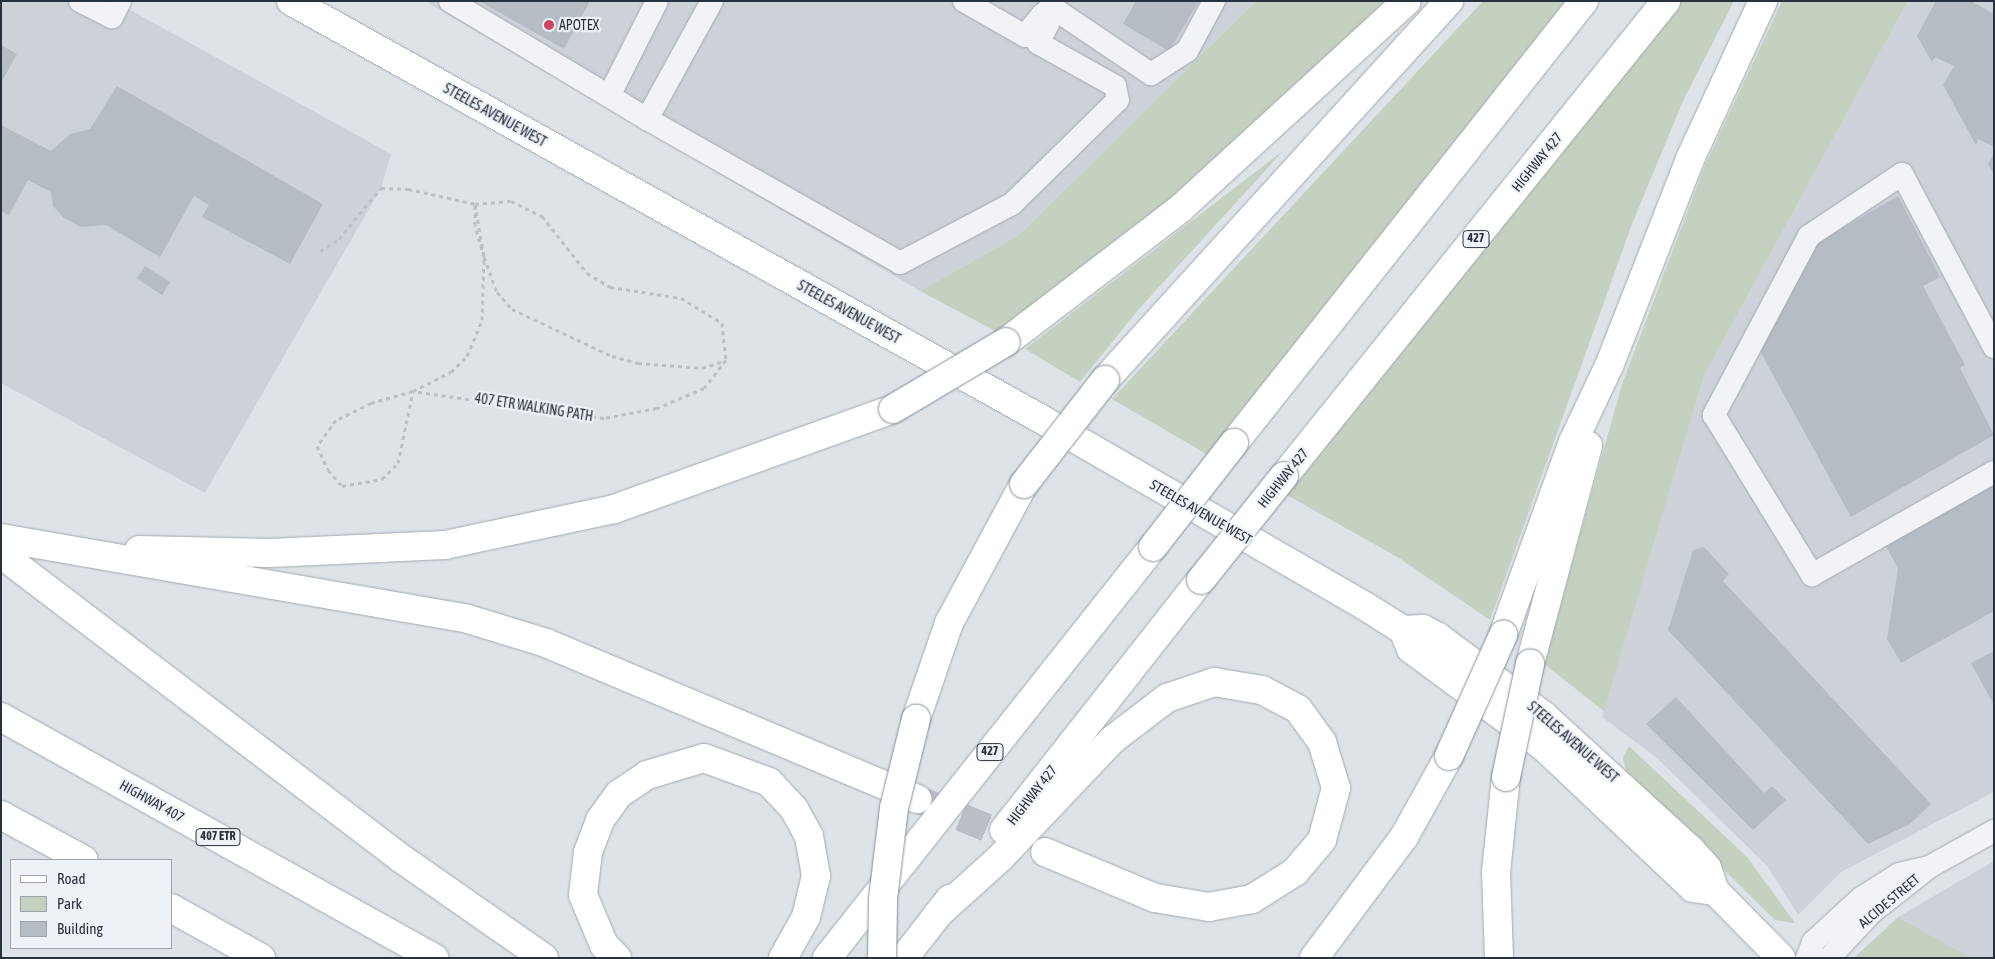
<!DOCTYPE html>
<html>
<head>
<meta charset="utf-8">
<style>
	body { margin:0 }
	#map { position:relative; width:1995px; height:959px; overflow:hidden; background:#dee3e8; font-family:"Asap Condensed",sans-serif }
	div>[style] { position:absolute }
	.built>* { inset:0; background:#cdd2d9 }
	.green>* { inset:0; background:#c5d1c0 }
	.building>* { inset:0; background:#b6bcc4; transform-origin:0 0 }
	.highway-tunnel>* { height:28px; margin-top:-14px; transform-origin:0; background:repeating-linear-gradient(90deg,#babfc6 0 28px,transparent 0 42px) }
	.path>* { height:3px; margin-top:-1.5px; transform-origin:0; background:repeating-linear-gradient(90deg,#bdc1c6 0 4px,transparent 0 8px) }
	.roads { filter:drop-shadow(0 0 1px #a4aab2) drop-shadow(0 0 1px #a4aab2) }
	.minor>* { height:22px; margin:-11px; padding:0 11px; transform-origin:11px; border-radius:11px; background:#f1f3f6 }
	.major>* { height:28px; margin:-14px; padding:0 14px; transform-origin:14px; border-radius:14px; background:#fff }
	.highway>* { height:28px; margin:-14px; padding:0 14px; transform-origin:14px; border-radius:14px; background:#fff }
	.bridges { filter:drop-shadow(0 0 1px #86919e) drop-shadow(0 0 1px #86919e) }
	.highway-bridge>* { height:28px; margin:-14px; padding:0 14px; transform-origin:14px; border-radius:14px; background:#fff }
	.dots>* { width:14px; height:14px; translate:-50% -50%; box-sizing:border-box; border:2px solid #eef1f5; border-radius:50% }
	span { translate:-50% -50%; white-space:nowrap; text-align:center; line-height:1.15; -webkit-text-stroke:4.5px #eef1f5; paint-order:stroke }
	.shield-label span { padding:1px 4px; background:#eef1f5; border:1px solid; border-radius:4px; -webkit-text-stroke-width:0 }
	.shield-label { font-size:12px; color:#28313e; font-weight:700 }
	.poi-label { font-size:14px; color:#28313e }
	.left { translate:0 -50%; text-align:left }
	.street-label { font-size:14px; color:#28313e }
	.frame { position:absolute; inset:0; border:2px solid #28313e; pointer-events:none }
	.legend { position:absolute; left:10px; top:859px; width:162px; height:90px; box-sizing:border-box; background:#eef1f5; border:1px solid #9fa4ac; margin:0; padding:6px 9px; list-style:none; font-size:15px; color:#28313e }
	.legend li { display:flex; align-items:center; gap:10px; height:25px }
	.legend b { width:25px; border:1px solid #9fa4ac }
</style>
</head>
<body>
<div id="map">
	<div class="built">
		<i style="clip-path:polygon(1px 1px,114px 1px,391px 154px,381px 188px,205px 493px,1px 383px)"></i>
		<i style="clip-path:polygon(425px 1px,1256px 1px,1019px 235px,920px 291px)"></i>
		<i style="clip-path:polygon(1908px 1px,1994px 1px,1994px 792px,1841px 872px,1798px 915px,1768px 867px,1657px 758px,1602px 717px,1704px 376px)"></i>
		<i style="clip-path:polygon(1994px 861px,1994px 958px,1972px 958px,1898px 917px)"></i>
	</div>
	<div class="green">
		<i style="clip-path:polygon(1256px 1px,1386px 1px,1169px 202px,997px 332px,920px 291px,1019px 235px)"></i>
		<i style="clip-path:polygon(1483px 1px,1571px 1px,1208px 455px,1112px 399px)"></i>
		<i style="clip-path:polygon(1678px 1px,1734px 1px,1683px 101px,1632px 224px,1490px 620px,1399px 558px,1285px 494px)"></i>
		<i style="clip-path:polygon(1782px 1px,1908px 1px,1704px 376px,1604px 711px,1544px 664px,1622px 384px,1706px 163px)"></i>
		<i style="clip-path:polygon(1284px 150px,1138px 310px,1080px 382px,1025px 349px)"></i>
		<i style="clip-path:polygon(1629px 746px,1747px 857px,1795px 923px,1775px 920px,1627px 775px,1623px 758px)"></i>
		<i style="clip-path:polygon(1898px 917px,1972px 958px,1854px 958px)"></i>
	</div>
	<div class="building">
		<i style="clip-path:polygon(479px 1px,590px 1px,564px 49px)"></i>
		<i style="clip-path:polygon(1136px 1px,1199px 1px,1169px 51px,1123px 24px)"></i>
		<i style="clip-path:polygon(1936px 1px,1971px 1px,1994px 14px,1994px 147px,1978px 139px,1976px 145px,1943px 85px,1954px 66px,1935px 57px,1932px 62px,1917px 36px)"></i>
		<i style="clip-path:polygon(1px 45px,17px 54px,1px 83px)"></i>
		<i style="clip-path:polygon(117px 86px,323px 204px,290px 264px,202px 217px,209px 205px,194px 196px,160px 257px,106px 225px,81px 227px,64px 218px,53px 206px,51px 192px,28px 180px,9px 215px,1px 211px,1px 125px,51px 151px,70px 134px,90px 129px)"></i>
		<i style="clip-path:polygon(1994px 154px,1994px 175px,1988px 164px)"></i>
		<i style="clip-path:polygon(1898px 196px,1940px 277px,1923px 286px,1965px 365px,1960px 368px,1994px 435px,1851px 517px,1756px 344px,1806px 249px)"></i>
		<i style="left:145px;top:266px;width:30px;height:15px;rotate:33deg"></i>
		<i style="clip-path:polygon(1994px 472px,1994px 611px,1901px 663px,1887px 639px,1898px 568px,1880px 536px)"></i>
		<i style="clip-path:polygon(1704px 547px,1729px 574px,1723px 581px,1931px 804px,1910px 824px,1868px 844px,1668px 630px,1693px 550px)"></i>
		<i style="clip-path:polygon(1994px 651px,1994px 705px,1971px 663px)"></i>
		<i style="clip-path:polygon(1676px 697px,1764px 793px,1772px 786px,1786px 800px,1753px 830px,1646px 724px)"></i>
	</div>
	<div class="highway-tunnel">
		<i style="left:922px;top:801px;width:133px;rotate:22.5deg"></i>
	</div>
	<div class="path">
		<i style="left:320px;top:251px;width:22px;rotate:-32deg"></i>
		<i style="left:339px;top:239px;width:66px;rotate:-50.5deg"></i>
		<i style="left:381px;top:188px;width:27px;rotate:2deg"></i>
		<i style="left:408px;top:189px;width:69px;rotate:12.6deg"></i>
		<i style="left:475px;top:204px;width:36px;rotate:-5deg"></i>
		<i style="left:511px;top:201px;width:34px;rotate:26deg"></i>
		<i style="left:542px;top:216px;width:73px;rotate:51.7deg"></i>
		<i style="left:587px;top:273px;width:27px;rotate:31deg"></i>
		<i style="left:610px;top:287px;width:72px;rotate:8.8deg"></i>
		<i style="left:681px;top:298px;width:48px;rotate:31.4deg"></i>
		<i style="left:722px;top:323px;width:37px;rotate:84deg"></i>
		<i style="left:726px;top:360px;width:36px;rotate:128deg"></i>
		<i style="left:704px;top:388px;width:51px;rotate:156.9deg"></i>
		<i style="left:657px;top:408px;width:54px;rotate:169.3deg"></i>
		<i style="left:604px;top:418px;width:193px;rotate:-172deg"></i>
		<i style="left:413px;top:391px;width:44px;rotate:164.1deg"></i>
		<i style="left:371px;top:403px;width:39px;rotate:154deg"></i>
		<i style="left:336px;top:420px;width:32px;rotate:126deg"></i>
		<i style="left:317px;top:446px;width:26px;rotate:65deg"></i>
		<i style="left:328px;top:470px;width:21px;rotate:49deg"></i>
		<i style="left:342px;top:486px;width:41px;rotate:-9.9deg"></i>
		<i style="left:382px;top:479px;width:23px;rotate:-45deg"></i>
		<i style="left:398px;top:463px;width:74px;rotate:-78.2deg"></i>
		<i style="left:413px;top:391px;width:42px;rotate:-26.6deg"></i>
		<i style="left:451px;top:372px;width:23px;rotate:-45deg"></i>
		<i style="left:467px;top:356px;width:39px;rotate:-67deg"></i>
		<i style="left:482px;top:320px;width:63px;rotate:-88.2deg"></i>
		<i style="left:484px;top:257px;width:33px;rotate:-106deg"></i>
		<i style="left:475px;top:225px;width:21px;rotate:-90deg"></i>
		<i style="left:475px;top:204px;width:54px;rotate:80.4deg"></i>
		<i style="left:484px;top:257px;width:37px;rotate:70deg"></i>
		<i style="left:497px;top:292px;width:23px;rotate:49deg"></i>
		<i style="left:512px;top:309px;width:110px;rotate:25.2deg"></i>
		<i style="left:612px;top:356px;width:27px;rotate:15deg"></i>
		<i style="left:638px;top:363px;width:64px;rotate:4.5deg"></i>
		<i style="left:702px;top:368px;width:25px;rotate:-18deg"></i>
	</div>
	<div class="roads">
		<div class="minor">
			<i style="left:80px;top:1px;width:36px;rotate:27deg"></i>
			<i style="left:112px;top:17px;width:18px;rotate:-63deg"></i>
			<i style="left:450px;top:1px;width:185px;rotate:30.9deg"></i>
			<i style="left:609px;top:96px;width:106px;rotate:-63.2deg"></i>
			<i style="left:712px;top:1px;width:135px;rotate:118.8deg"></i>
			<i style="left:647px;top:119px;width:291px;rotate:29.6deg"></i>
			<i style="left:900px;top:263px;width:127px;rotate:-27.8deg"></i>
			<i style="left:1012px;top:204px;width:148px;rotate:-44.5deg"></i>
			<i style="left:1118px;top:100px;width:14px;rotate:-102deg"></i>
			<i style="left:1115px;top:86px;width:88px;rotate:-150.8deg"></i>
			<i style="left:1038px;top:43px;width:21px;rotate:-62deg"></i>
			<i style="left:1048px;top:24px;width:12px;rotate:-99deg"></i>
			<i style="left:964px;top:1px;width:70px;rotate:29.8deg"></i>
			<i style="left:1025px;top:36px;width:28px;rotate:-51deg"></i>
			<i style="left:1050px;top:6px;width:122px;rotate:34deg"></i>
			<i style="left:1151px;top:74px;width:43px;rotate:-32.6deg"></i>
			<i style="left:1187px;top:51px;width:57px;rotate:-61.6deg"></i>
			<i style="left:609px;top:96px;width:44px;rotate:31.2deg"></i>
			<i style="left:1994px;top:347px;width:196px;rotate:-118deg"></i>
			<i style="left:1902px;top:174px;width:112px;rotate:146.3deg"></i>
			<i style="left:1809px;top:236px;width:203px;rotate:118deg"></i>
			<i style="left:1714px;top:415px;width:188px;rotate:58.5deg"></i>
			<i style="left:1812px;top:575px;width:209px;rotate:-29.5deg"></i>
			<i style="left:1807px;top:958px;width:17px;rotate:-69deg"></i>
			<i style="left:1813px;top:942px;width:65px;rotate:-42.5deg"></i>
			<i style="left:1861px;top:898px;width:45px;rotate:-32.3deg"></i>
			<i style="left:1899px;top:874px;width:31px;rotate:-13deg"></i>
			<i style="left:1829px;top:958px;width:63px;rotate:-46.9deg"></i>
			<i style="left:1872px;top:912px;width:73px;rotate:-38.3deg"></i>
			<i style="left:1929px;top:867px;width:74px;rotate:-29deg"></i>
		</div>
		<div class="major">
			<i style="left:291px;top:1px;width:859px;rotate:29.13deg"></i>
			<i style="left:1041px;top:419px;width:374px;rotate:30deg"></i>
			<i style="left:1365px;top:606px;width:45px;rotate:32.3deg"></i>
			<i style="left:1403px;top:630px;width:21px;rotate:67deg"></i>
			<i style="left:1411px;top:649px;width:165px;rotate:36.4deg"></i>
			<i style="left:1544px;top:747px;width:205px;rotate:43.4deg"></i>
			<i style="left:1693px;top:888px;width:22px;rotate:8deg"></i>
			<i style="left:1403px;top:630px;width:20px;rotate:-3deg"></i>
			<i style="left:1423px;top:629px;width:17px;rotate:28deg"></i>
			<i style="left:1438px;top:637px;width:131px;rotate:36.6deg"></i>
			<i style="left:1543px;top:715px;width:200px;rotate:42.4deg"></i>
			<i style="left:1691px;top:850px;width:24px;rotate:48deg"></i>
			<i style="left:1707px;top:868px;width:24px;rotate:71deg"></i>
			<i style="left:1715px;top:891px;width:94px;rotate:45.4deg"></i>
		</div>
		<div class="highway">
			<i style="left:1006px;top:342px;width:220px;rotate:-37.4deg"></i>
			<i style="left:1181px;top:208px;width:306px;rotate:-42.5deg"></i>
			<i style="left:1105px;top:380px;width:512px;rotate:-47.77deg"></i>
			<i style="left:1234px;top:443px;width:564px;rotate:-51.63deg"></i>
			<i style="left:1284px;top:476px;width:610px;rotate:-51.19deg"></i>
			<i style="left:1px;top:538px;width:474px;rotate:9.8deg"></i>
			<i style="left:468px;top:619px;width:82px;rotate:17.1deg"></i>
			<i style="left:546px;top:643px;width:403px;rotate:22.8deg"></i>
			<i style="left:139px;top:550px;width:131px;rotate:1.3deg"></i>
			<i style="left:270px;top:553px;width:175px;rotate:-2.6deg"></i>
			<i style="left:445px;top:545px;width:173px;rotate:-12deg"></i>
			<i style="left:614px;top:509px;width:296px;rotate:-19.7deg"></i>
			<i style="left:1px;top:554px;width:504px;rotate:37.26deg"></i>
			<i style="left:402px;top:859px;width:173px;rotate:34.9deg"></i>
			<i style="left:1503px;top:635px;width:205px;rotate:-70.1deg"></i>
			<i style="left:1573px;top:442px;width:84px;rotate:-64.7deg"></i>
			<i style="left:1609px;top:366px;width:222px;rotate:-68.6deg"></i>
			<i style="left:1690px;top:159px;width:174px;rotate:-65.2deg"></i>
			<i style="left:1530px;top:664px;width:226px;rotate:-75.1deg"></i>
			<i style="left:1px;top:717px;width:496px;rotate:29.1deg"></i>
			<i style="left:916px;top:719px;width:102px;rotate:-71deg"></i>
			<i style="left:949px;top:623px;width:158px;rotate:-61.7deg"></i>
			<i style="left:1px;top:815px;width:94px;rotate:28.5deg"></i>
			<i style="left:1004px;top:830px;width:318px;rotate:-51.8deg"></i>
			<i style="left:171px;top:908px;width:103px;rotate:29.1deg"></i>
			<i style="left:938px;top:914px;width:84px;rotate:-42.1deg"></i>
			<i style="left:1000px;top:858px;width:163px;rotate:-46.5deg"></i>
			<i style="left:1112px;top:740px;width:69px;rotate:-37.4deg"></i>
			<i style="left:1167px;top:698px;width:50px;rotate:-18.8deg"></i>
			<i style="left:1214px;top:682px;width:49px;rotate:9.5deg"></i>
			<i style="left:1262px;top:690px;width:41px;rotate:27.8deg"></i>
			<i style="left:1298px;top:709px;width:41px;rotate:54deg"></i>
			<i style="left:1322px;top:742px;width:48px;rotate:73.1deg"></i>
			<i style="left:1336px;top:788px;width:54px;rotate:105.1deg"></i>
			<i style="left:1322px;top:840px;width:42px;rotate:130.2deg"></i>
			<i style="left:1295px;top:872px;width:51px;rotate:147.9deg"></i>
			<i style="left:1252px;top:899px;width:44px;rotate:169.5deg"></i>
			<i style="left:1209px;top:907px;width:55px;rotate:-170.5deg"></i>
			<i style="left:1155px;top:898px;width:119px;rotate:-157.3deg"></i>
			<i style="left:617px;top:958px;width:18px;rotate:-135deg"></i>
			<i style="left:604px;top:945px;width:54px;rotate:-112.8deg"></i>
			<i style="left:583px;top:895px;width:43px;rotate:-83.4deg"></i>
			<i style="left:588px;top:852px;width:34px;rotate:-69deg"></i>
			<i style="left:600px;top:820px;width:32px;rotate:-54deg"></i>
			<i style="left:619px;top:794px;width:34px;rotate:-34deg"></i>
			<i style="left:647px;top:775px;width:59px;rotate:-16.6deg"></i>
			<i style="left:704px;top:758px;width:69px;rotate:20.3deg"></i>
			<i style="left:769px;top:782px;width:37px;rotate:47deg"></i>
			<i style="left:794px;top:809px;width:31px;rotate:61deg"></i>
			<i style="left:809px;top:836px;width:41px;rotate:80.1deg"></i>
			<i style="left:816px;top:876px;width:42px;rotate:103.7deg"></i>
			<i style="left:806px;top:917px;width:47px;rotate:119.3deg"></i>
			<i style="left:827px;top:958px;width:525px;rotate:-51.58deg"></i>
			<i style="left:904px;top:958px;width:75px;rotate:-52.1deg"></i>
			<i style="left:1314px;top:958px;width:151px;rotate:-53.4deg"></i>
			<i style="left:1404px;top:837px;width:93px;rotate:-60.9deg"></i>
			<i style="left:1499px;top:958px;width:86px;rotate:-92deg"></i>
			<i style="left:1496px;top:872px;width:96px;rotate:-84deg"></i>
		</div>
	</div>
	<div class="bridges">
		<div class="highway-bridge">
			<i style="left:893px;top:409px;width:131px;rotate:-30.7deg"></i>
			<i style="left:1024px;top:484px;width:132px;rotate:-52.1deg"></i>
			<i style="left:1153px;top:547px;width:132px;rotate:-52.1deg"></i>
			<i style="left:1201px;top:580px;width:133px;rotate:-51.4deg"></i>
			<i style="left:1449px;top:756px;width:133px;rotate:-65.9deg"></i>
			<i style="left:1506px;top:777px;width:116px;rotate:-78deg"></i>
			<i style="left:882px;top:958px;width:59px;rotate:-89deg"></i>
			<i style="left:883px;top:899px;width:92px;rotate:-83.1deg"></i>
			<i style="left:894px;top:808px;width:92px;rotate:-76.1deg"></i>
		</div>
	</div>
	<div class="dots">
		<i style="left:549px;top:25px;background:#cb4561"></i>
	</div>
	<div class="shield-label">
		<span style="left:1476px;top:239px">427</span>
		<span style="left:990px;top:752px">427</span>
		<span style="left:218px;top:837px">407 ETR</span>
	</div>
	<div class="poi-label">
		<span class="left" style="left:559px;top:25px">APOTEX</span>
	</div>
	<div class="street-label">
		<span style="left:495px;top:115px;rotate:29deg">STEELES AVENUE WEST</span>
		<span style="left:1537px;top:162px;rotate:-51deg">HIGHWAY 427</span>
		<span style="left:849px;top:312px;rotate:29deg">STEELES AVENUE WEST</span>
		<span style="left:534px;top:407px;rotate:9deg">407 ETR WALKING PATH</span>
		<span style="left:1283px;top:478px;rotate:-51deg">HIGHWAY 427</span>
		<span style="left:1201px;top:512px;rotate:30deg">STEELES AVENUE WEST</span>
		<span style="left:1573px;top:742px;rotate:41deg">STEELES AVENUE WEST</span>
		<span style="left:1032px;top:795px;rotate:-52deg">HIGHWAY 427</span>
		<span style="left:152px;top:801px;rotate:29deg">HIGHWAY 407</span>
		<span style="left:1889px;top:901px;rotate:-40deg">ALCIDE STREET</span>
	</div>
	<div class="frame"></div>
	<ul class="legend">
	<li><b style="height:6px;background:#fff"></b>Road</li>
	<li><b style="height:14px;background:#c5d1c0"></b>Park</li>
	<li><b style="height:14px;background:#b6bcc4"></b>Building</li>
	</ul>
</div>
</body>
</html>
